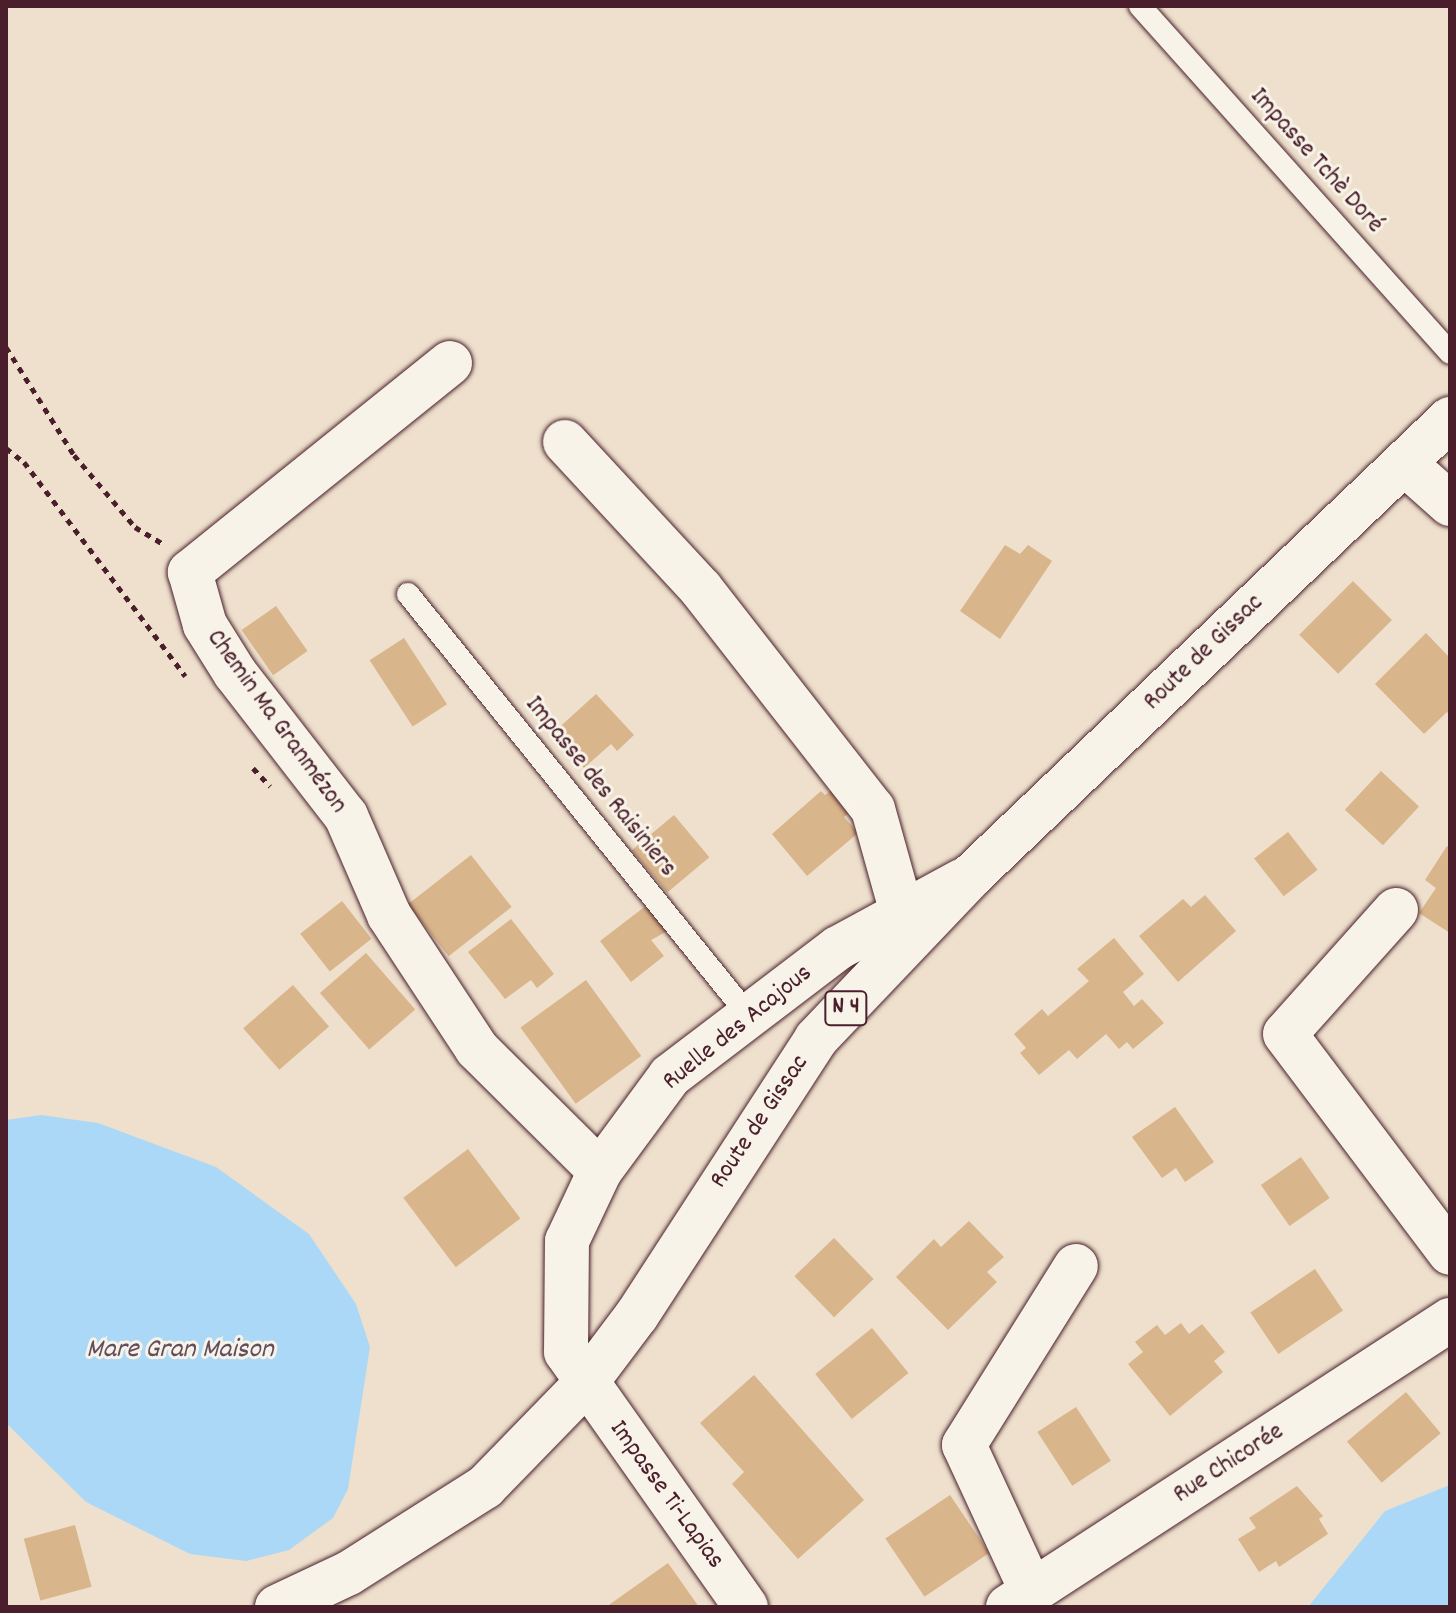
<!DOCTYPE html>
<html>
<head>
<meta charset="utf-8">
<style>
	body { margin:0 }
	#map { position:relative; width:1456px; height:1613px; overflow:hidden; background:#eee0cc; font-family:Dekko,sans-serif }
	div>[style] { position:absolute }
	.water>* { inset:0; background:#abd8f7 }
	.building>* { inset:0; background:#d9b58b; transform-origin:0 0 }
	.path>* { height:5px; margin-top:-2.5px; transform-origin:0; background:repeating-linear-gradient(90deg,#4a1f2b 0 6px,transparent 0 12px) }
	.roads { filter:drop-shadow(0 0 2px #4a1f2b) drop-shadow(0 0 2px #4a1f2b) }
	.lane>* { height:22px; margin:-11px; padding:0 11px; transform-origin:11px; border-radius:11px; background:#f7f3e8 }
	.street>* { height:44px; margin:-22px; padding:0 22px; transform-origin:22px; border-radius:22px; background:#f7f3e8 }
	.primary>* { height:44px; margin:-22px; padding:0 22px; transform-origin:22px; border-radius:22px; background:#f7f3e8 }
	span { translate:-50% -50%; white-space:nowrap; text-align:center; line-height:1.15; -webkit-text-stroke:6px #f7f3e8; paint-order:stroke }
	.shield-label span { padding:2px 6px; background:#f7f3e8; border:2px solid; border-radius:6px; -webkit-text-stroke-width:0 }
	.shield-label { font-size:24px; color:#4a1f2b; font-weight:700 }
	.street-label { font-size:26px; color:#4a1f2b }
	.water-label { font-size:28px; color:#624d5e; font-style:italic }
	.frame { position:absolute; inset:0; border:8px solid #4a1f2b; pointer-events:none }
</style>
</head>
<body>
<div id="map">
	<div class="water">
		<i style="clip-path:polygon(41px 1115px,98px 1123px,216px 1167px,309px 1234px,356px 1304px,370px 1347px,348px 1489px,333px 1518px,289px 1550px,246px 1561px,190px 1554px,86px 1502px,6px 1423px,6px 1120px)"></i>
		<i style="clip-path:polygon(1450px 1485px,1450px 1607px,1308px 1607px,1385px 1511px)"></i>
	</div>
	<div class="building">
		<i style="clip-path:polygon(1005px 545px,1020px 554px,1028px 545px,1052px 561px,1000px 639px,960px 611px)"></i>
		<i style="left:1353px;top:581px;width:55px;height:76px;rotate:45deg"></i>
		<i style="left:276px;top:606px;width:55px;height:42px;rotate:55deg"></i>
		<i style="clip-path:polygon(1426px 633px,1450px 658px,1450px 715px,1447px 712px,1424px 734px,1375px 684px)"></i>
		<i style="left:404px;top:638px;width:79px;height:41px;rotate:57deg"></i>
		<i style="clip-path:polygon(596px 694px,634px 735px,617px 751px,611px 744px,584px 768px,553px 733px)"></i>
		<i style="left:1381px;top:771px;width:52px;height:53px;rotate:43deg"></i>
		<i style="clip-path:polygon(843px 782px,861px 804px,844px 817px,858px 833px,807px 876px,772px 834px,821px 791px,825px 795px)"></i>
		<i style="left:674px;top:815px;width:55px;height:55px;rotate:50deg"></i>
		<i style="left:1288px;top:832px;width:48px;height:43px;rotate:52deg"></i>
		<i style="clip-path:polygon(1447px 846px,1450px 848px,1450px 933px,1419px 913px,1436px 888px,1425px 880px)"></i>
		<i style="left:471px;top:855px;width:66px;height:80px;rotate:52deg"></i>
		<i style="clip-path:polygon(660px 895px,682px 923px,651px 940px,664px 956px,631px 982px,600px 941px)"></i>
		<i style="clip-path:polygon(1205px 895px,1236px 931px,1178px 982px,1139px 936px,1183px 899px,1191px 907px)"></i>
		<i style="left:342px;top:901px;width:48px;height:53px;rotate:52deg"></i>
		<i style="clip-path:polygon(511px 919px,554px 974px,537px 988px,531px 980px,505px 999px,468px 952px)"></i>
		<i style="clip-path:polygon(1114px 938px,1144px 974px,1123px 992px,1134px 1006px,1142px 999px,1164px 1023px,1133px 1049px,1127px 1042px,1119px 1049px,1106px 1034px,1077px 1059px,1069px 1050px,1039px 1075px,1020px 1053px,1026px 1048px,1014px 1034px,1042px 1009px,1048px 1016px,1089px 981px,1077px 969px)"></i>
		<i style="left:366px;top:953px;width:75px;height:61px;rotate:49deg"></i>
		<i style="left:586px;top:980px;width:94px;height:81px;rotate:54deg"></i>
		<i style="left:293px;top:985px;width:55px;height:66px;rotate:49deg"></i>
		<i style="clip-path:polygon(1175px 1107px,1214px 1162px,1185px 1182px,1176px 1168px,1162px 1178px,1132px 1137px)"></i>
		<i style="left:468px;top:1149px;width:87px;height:81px;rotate:53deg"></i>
		<i style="left:1301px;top:1157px;width:50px;height:49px;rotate:55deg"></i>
		<i style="clip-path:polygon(969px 1221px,1004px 1257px,987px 1272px,997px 1282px,948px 1330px,896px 1277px,934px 1239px,941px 1247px)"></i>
		<i style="left:834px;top:1238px;width:57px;height:55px;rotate:46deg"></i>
		<i style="left:1315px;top:1269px;width:50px;height:78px;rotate:56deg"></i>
		<i style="clip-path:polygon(1181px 1323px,1189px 1334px,1202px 1324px,1225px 1352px,1214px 1361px,1223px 1372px,1170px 1416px,1128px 1364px,1143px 1352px,1135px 1342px,1157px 1325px,1165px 1335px)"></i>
		<i style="left:872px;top:1328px;width:58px;height:73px;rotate:51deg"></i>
		<i style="clip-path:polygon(754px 1375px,864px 1500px,798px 1559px,732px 1484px,744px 1472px,700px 1423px)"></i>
		<i style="left:1406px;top:1392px;width:54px;height:77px;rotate:50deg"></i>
		<i style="left:1076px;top:1407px;width:64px;height:46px;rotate:57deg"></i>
		<i style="clip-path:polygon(1297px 1486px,1323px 1516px,1319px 1519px,1328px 1534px,1279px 1567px,1276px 1561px,1259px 1572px,1238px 1539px,1256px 1528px,1249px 1518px)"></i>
		<i style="left:950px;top:1495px;width:70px;height:78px;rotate:56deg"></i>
		<i style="left:75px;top:1525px;width:64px;height:53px;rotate:75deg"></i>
		<i style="clip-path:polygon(668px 1563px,699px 1607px,606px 1607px)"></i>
	</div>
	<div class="path">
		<i style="left:6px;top:347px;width:128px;rotate:57.8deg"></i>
		<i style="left:74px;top:455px;width:94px;rotate:49.7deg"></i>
		<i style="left:135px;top:527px;width:33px;rotate:31deg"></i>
		<i style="left:6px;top:448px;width:23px;rotate:38deg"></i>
		<i style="left:24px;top:462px;width:268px;rotate:53deg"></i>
		<i style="left:253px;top:768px;width:25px;rotate:47deg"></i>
	</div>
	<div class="roads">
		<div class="lane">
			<i style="left:1140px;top:6px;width:465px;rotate:48.2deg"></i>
			<i style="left:408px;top:594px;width:543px;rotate:51.06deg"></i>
		</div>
		<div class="street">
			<i style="left:450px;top:363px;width:334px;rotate:141.2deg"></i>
			<i style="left:190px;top:572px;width:55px;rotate:74.2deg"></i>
			<i style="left:205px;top:625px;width:57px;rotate:58deg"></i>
			<i style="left:235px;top:673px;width:181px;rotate:52.2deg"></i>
			<i style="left:346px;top:816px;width:108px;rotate:66.5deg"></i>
			<i style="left:389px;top:915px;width:160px;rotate:56.7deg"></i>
			<i style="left:477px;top:1049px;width:173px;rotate:44.8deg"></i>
			<i style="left:565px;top:442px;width:200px;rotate:47.2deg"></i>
			<i style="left:701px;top:589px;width:279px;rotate:52deg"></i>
			<i style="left:873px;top:809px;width:108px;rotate:74.4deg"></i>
			<i style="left:1404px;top:463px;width:62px;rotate:41.7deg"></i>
			<i style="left:1396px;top:910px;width:166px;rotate:131.8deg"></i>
			<i style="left:1285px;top:1034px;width:274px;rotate:53deg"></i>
			<i style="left:1032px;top:1592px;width:162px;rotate:-114.8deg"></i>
			<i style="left:964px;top:1445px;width:211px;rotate:-58deg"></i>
			<i style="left:746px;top:1607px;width:312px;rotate:-125.2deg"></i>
			<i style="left:566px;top:1352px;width:111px;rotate:-89.5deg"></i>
			<i style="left:567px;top:1241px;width:77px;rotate:-64.8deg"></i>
			<i style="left:600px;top:1171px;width:118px;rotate:-53.6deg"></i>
			<i style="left:670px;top:1076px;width:211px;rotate:-37.3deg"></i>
			<i style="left:838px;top:948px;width:142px;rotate:-28.5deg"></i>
			<i style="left:1008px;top:1607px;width:527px;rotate:-33deg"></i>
		</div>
		<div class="primary">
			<i style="left:277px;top:1607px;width:80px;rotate:-25.3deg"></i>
			<i style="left:349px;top:1573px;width:161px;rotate:-32.3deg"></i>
			<i style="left:485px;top:1487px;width:144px;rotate:-45.8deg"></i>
			<i style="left:585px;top:1384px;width:86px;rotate:-53deg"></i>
			<i style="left:637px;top:1315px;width:329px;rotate:-57deg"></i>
			<i style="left:816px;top:1039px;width:226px;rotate:-46.4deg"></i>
			<i style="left:972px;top:875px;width:661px;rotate:-43.65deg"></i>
		</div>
	</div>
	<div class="shield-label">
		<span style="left:846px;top:1008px">N 4</span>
	</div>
	<div class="street-label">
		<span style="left:1316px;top:161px;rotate:48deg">Impasse Tchè Doré</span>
		<span style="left:1204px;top:653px;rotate:-44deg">Route de Gissac</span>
		<span style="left:276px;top:722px;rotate:54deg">Chemin Ma Granmézon</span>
		<span style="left:600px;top:787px;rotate:51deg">Impasse des Raisiniers</span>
		<span style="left:738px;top:1028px;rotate:-39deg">Ruelle des Acajous</span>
		<span style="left:760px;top:1122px;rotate:-56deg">Route de Gissac</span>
		<span style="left:1229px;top:1464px;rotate:-33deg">Rue Chicorée</span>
		<span style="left:666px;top:1495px;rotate:54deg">Impasse Ti-Lapias</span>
	</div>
	<div class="water-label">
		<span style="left:180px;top:1351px">Mare Gran Maison</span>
	</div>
	<div class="frame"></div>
</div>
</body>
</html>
